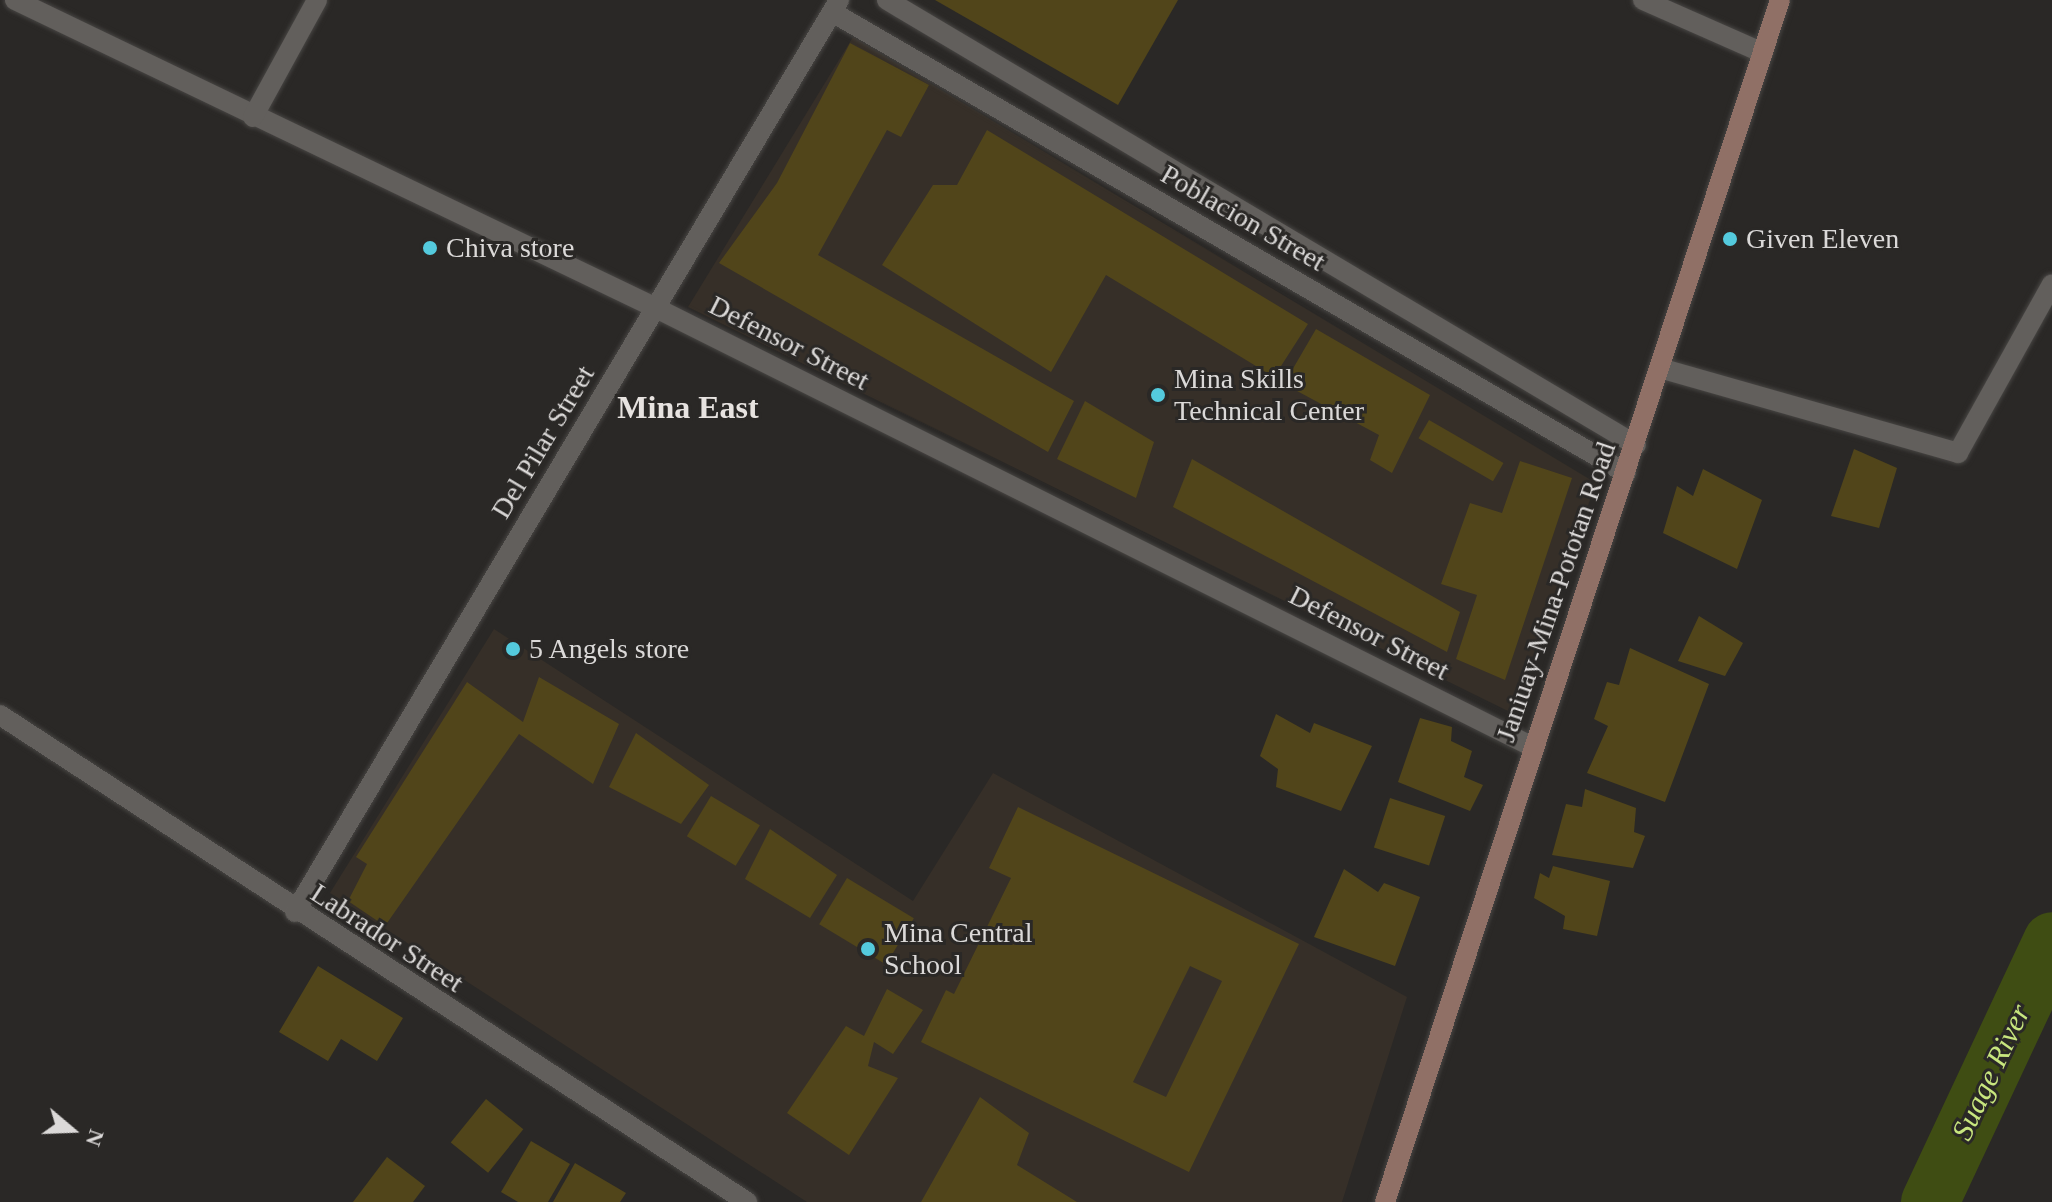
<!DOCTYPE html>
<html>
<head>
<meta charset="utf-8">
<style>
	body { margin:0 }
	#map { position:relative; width:2052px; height:1202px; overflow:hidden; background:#2a2826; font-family:"Times New Roman",serif }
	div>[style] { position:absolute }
	.built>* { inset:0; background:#362f28 }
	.river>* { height:58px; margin:-29px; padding:0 29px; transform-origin:29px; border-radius:29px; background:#3f4d13 }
	.building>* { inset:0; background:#51451a; transform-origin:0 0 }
	.roads { filter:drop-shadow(0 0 2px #474543) drop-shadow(0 0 2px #474543) }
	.street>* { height:20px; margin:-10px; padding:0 10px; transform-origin:10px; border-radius:10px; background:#625f5c }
	.secondary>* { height:20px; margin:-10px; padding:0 10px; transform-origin:10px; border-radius:10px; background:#907066 }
	.dots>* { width:22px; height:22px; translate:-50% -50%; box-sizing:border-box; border:4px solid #2a2826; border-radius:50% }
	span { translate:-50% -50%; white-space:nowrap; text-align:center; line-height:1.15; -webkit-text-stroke:6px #2a2826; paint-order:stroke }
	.street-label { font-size:28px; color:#dbd9d8 }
	.poi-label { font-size:28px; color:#dbd9d8 }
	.left { translate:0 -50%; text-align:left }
	.water-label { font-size:30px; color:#c8e67e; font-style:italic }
	.quarter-label { font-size:32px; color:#e7e3e0; font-weight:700 }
	.north { position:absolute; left:32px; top:1090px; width:80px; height:80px; -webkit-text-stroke:6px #2a2826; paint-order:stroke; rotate:109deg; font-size:22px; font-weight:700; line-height:32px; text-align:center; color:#dbd9d8 }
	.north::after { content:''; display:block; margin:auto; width:28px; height:36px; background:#dbd9d8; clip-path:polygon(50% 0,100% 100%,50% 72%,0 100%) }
</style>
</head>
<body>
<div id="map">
	<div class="built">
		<i style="clip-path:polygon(853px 37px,1596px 483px,1514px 714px,688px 307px)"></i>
		<i style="clip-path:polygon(494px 629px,913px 901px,993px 773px,1407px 997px,1342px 1202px,807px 1202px,330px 893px)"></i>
	</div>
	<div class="river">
		<i style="left:1930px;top:1202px;width:288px;rotate:-64.9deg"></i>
	</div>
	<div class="building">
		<i style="clip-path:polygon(935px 0,1178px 0,1118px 105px)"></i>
		<i style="clip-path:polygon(850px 43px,929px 85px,901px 137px,887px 130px,818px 255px,1074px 401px,1048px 452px,719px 263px,777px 183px)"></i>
		<i style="clip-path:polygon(987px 130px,1308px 324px,1274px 377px,1106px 275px,1051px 372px,882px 265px,933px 185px,957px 185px)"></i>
		<i style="clip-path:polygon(1316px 329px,1430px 395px,1392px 473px,1370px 460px,1379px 435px,1284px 384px)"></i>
		<i style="clip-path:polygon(1085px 401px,1154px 442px,1136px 498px,1057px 459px)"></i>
		<i style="left:1429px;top:420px;width:86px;height:21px;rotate:30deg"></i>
		<i style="clip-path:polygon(1854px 449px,1897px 468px,1879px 528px,1831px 516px)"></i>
		<i style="clip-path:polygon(1192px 459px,1460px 612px,1447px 652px,1173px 507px)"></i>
		<i style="clip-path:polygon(1520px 461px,1572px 478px,1505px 680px,1456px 659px,1477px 595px,1441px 584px,1470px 503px,1502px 513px)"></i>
		<i style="clip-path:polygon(1703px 469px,1762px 500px,1737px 569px,1663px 533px,1677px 486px,1693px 496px)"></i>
		<i style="clip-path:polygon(1699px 616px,1743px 643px,1725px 676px,1678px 661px)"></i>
		<i style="clip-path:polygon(1630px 648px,1709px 684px,1665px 802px,1587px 773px,1608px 726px,1594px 719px,1607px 682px,1619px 685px)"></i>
		<i style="clip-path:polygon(539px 677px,619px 724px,593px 784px,519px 734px,385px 926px,348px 901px,367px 864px,356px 857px,467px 682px,523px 722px)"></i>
		<i style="clip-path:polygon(1276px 714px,1310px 733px,1314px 723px,1372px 746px,1341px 811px,1276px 787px,1278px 769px,1260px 756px)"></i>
		<i style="clip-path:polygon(1420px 718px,1452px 727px,1451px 741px,1472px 751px,1464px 777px,1483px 785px,1470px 811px,1398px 782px)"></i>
		<i style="clip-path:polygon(636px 733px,709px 785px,681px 824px,609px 787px)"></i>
		<i style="clip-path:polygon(1585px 789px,1636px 808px,1634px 832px,1645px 836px,1633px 868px,1552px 855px,1566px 804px,1582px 807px)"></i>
		<i style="left:711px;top:796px;width:57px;height:47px;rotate:31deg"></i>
		<i style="left:1390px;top:798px;width:58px;height:52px;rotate:18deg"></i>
		<i style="clip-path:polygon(evenodd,1018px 807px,1299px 944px,1189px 1172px,921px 1042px,946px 990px,954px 994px,1011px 878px,989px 868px,1018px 807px,1190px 966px,1222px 981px,1166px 1097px,1133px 1082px,1190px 966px)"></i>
		<i style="clip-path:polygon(770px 829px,837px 875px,810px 918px,745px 879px)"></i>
		<i style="clip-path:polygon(1553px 866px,1610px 881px,1597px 936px,1563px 929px,1565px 916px,1534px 898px,1540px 873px,1549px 878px)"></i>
		<i style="clip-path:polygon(1344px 869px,1378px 892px,1384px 883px,1420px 897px,1395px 966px,1314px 937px)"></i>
		<i style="left:847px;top:878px;width:78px;height:54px;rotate:31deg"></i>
		<i style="clip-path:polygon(318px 966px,403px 1018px,377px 1061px,341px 1039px,328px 1061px,279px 1032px)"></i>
		<i style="clip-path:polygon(887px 989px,923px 1010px,893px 1054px,874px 1042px,868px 1066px,898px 1078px,849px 1155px,787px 1113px,846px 1026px,864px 1036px)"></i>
		<i style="clip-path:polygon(980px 1097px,1029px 1133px,1017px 1165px,1077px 1202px,921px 1202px)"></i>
		<i style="left:486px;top:1099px;width:48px;height:56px;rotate:39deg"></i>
		<i style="clip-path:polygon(531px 1141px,570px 1164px,548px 1202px,518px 1202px,501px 1192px)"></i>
		<i style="clip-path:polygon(387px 1157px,425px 1186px,413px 1202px,353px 1202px)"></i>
		<i style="clip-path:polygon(575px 1163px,626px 1193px,620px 1202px,553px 1202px)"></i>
	</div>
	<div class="roads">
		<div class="street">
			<i style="left:15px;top:0;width:711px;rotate:25.66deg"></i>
			<i style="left:656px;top:308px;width:981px;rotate:26.59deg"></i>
			<i style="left:887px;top:0;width:871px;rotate:30.72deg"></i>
			<i style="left:1643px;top:0;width:131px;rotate:23.8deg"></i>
			<i style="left:832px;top:12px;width:918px;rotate:30.14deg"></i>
			<i style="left:253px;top:117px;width:133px;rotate:-61.3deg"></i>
			<i style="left:1660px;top:368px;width:310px;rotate:15.9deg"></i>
			<i style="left:1958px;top:453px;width:193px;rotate:-60.9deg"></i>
			<i style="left:0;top:715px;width:892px;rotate:33.1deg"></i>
			<i style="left:295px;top:912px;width:1062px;rotate:-59.18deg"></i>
		</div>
		<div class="secondary">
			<i style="left:1385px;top:1202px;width:1265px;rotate:-71.81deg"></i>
		</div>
	</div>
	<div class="dots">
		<i style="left:1730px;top:239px;background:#54cadd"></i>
		<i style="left:430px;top:248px;background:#54cadd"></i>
		<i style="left:1158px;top:395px;background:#54cadd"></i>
		<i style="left:513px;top:649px;background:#54cadd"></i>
		<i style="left:868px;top:949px;background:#54cadd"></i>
	</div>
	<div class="street-label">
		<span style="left:1243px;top:218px;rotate:30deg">Poblacion Street</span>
		<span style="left:789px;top:343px;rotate:27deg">Defensor Street</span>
		<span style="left:543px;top:442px;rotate:-59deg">Del Pilar Street</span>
		<span style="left:1556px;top:592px;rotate:-71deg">Janiuay-Mina-Pototan Road</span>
		<span style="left:1369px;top:633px;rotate:27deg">Defensor Street</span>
		<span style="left:387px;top:938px;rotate:33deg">Labrador Street</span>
	</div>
	<div class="poi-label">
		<span class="left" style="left:1746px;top:239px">Given Eleven</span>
		<span class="left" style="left:446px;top:248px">Chiva store</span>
		<span class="left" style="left:1174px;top:395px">Mina Skills<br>Technical Center</span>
		<span class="left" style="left:529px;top:649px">5 Angels store</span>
		<span class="left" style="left:884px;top:949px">Mina Central<br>School</span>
	</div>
	<div class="water-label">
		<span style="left:1991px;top:1072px;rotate:-65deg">Suage River</span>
	</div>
	<div class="quarter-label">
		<span style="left:688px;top:407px">Mina East</span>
	</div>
	<div class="north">N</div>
</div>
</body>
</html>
